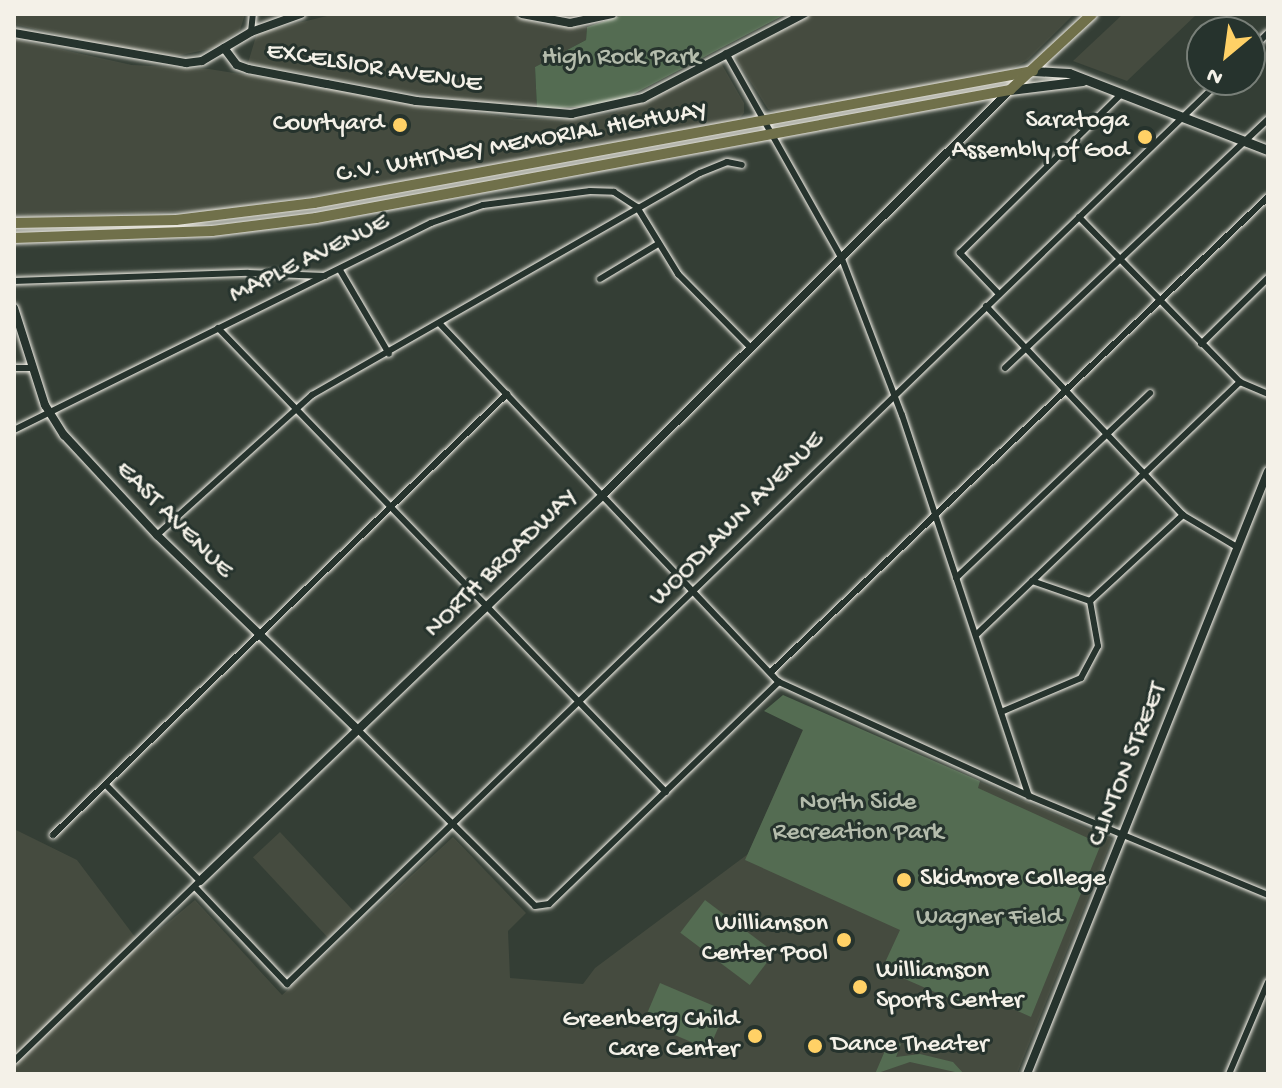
<!DOCTYPE html>
<html>
<head>
<meta charset="utf-8">
<style>
	body { margin:0 }
	#map { position:relative; width:1282px; height:1088px; overflow:hidden; background:#343e35; font-family:"Gochi Hand",sans-serif }
	div>[style] { position:absolute }
	.built>* { inset:0; background:#454b3f; transform-origin:0 0 }
	.green>* { inset:0; background:#546c52; transform-origin:0 0 }
	.roads { filter:drop-shadow(0 0 2px #f4f1e8) drop-shadow(0 0 2px #f4f1e8) }
	.minor>* { height:6px; margin:-3px; padding:0 3px; transform-origin:3px; border-radius:3px; background:#26332d }
	.tertiary>* { height:8px; margin:-4px; padding:0 4px; transform-origin:4px; border-radius:4px; background:#26332d }
	.secondary>* { height:9px; margin:-4.5px; padding:0 4.5px; transform-origin:4.5px; border-radius:4.5px; background:#26332d }
	.trunk>* { height:10px; margin:-5px; padding:0 5px; transform-origin:5px; border-radius:5px; background:#70704a }
	.dots>* { width:22px; height:22px; translate:-50% -50%; box-sizing:border-box; border:4px solid #26332d; border-radius:50% }
	span { translate:-50% -50%; white-space:nowrap; text-align:center; line-height:1.15; -webkit-text-stroke:6px #26332d; paint-order:stroke }
	.park-label { font-size:26px; color:#b4bcac }
	.street-label { font-size:26px; color:#f4f1e8 }
	.poi-label { font-size:26px; color:#f4f1e8 }
	.right { translate:-100% -50%; text-align:right }
	.left { translate:0 -50%; text-align:left }
	.frame { position:absolute; inset:0; border:16px solid #f4f1e8; pointer-events:none }
	.north { position:absolute; left:1186px; top:16px; width:80px; height:80px; box-sizing:border-box; background:#26332d; border:2px solid #787f78; border-radius:50%; rotate:209deg; font-size:22px; font-weight:700; line-height:32px; text-align:center; color:#f4f1e8 }
	.north::after { content:''; display:block; margin:auto; width:28px; height:36px; background:#ffd166; clip-path:polygon(50% 0,100% 100%,50% 72%,0 100%) }
</style>
</head>
<body>
<div id="map">
	<div class="built">
		<i style="clip-path:polygon(14px 14px,245px 14px,240px 30px,214px 48px,177px 56px,131px 52px,14px 24px)"></i>
		<i style="clip-path:polygon(814px 14px,1074px 14px,1028px 60px,1009px 70px,779px 113px,768px 109px,734px 56px)"></i>
		<i style="clip-path:polygon(1123px 14px,1197px 14px,1127px 81px,1073px 61px)"></i>
		<i style="clip-path:polygon(331px 15px,509px 15px,545px 25px,587px 27px,586px 40px,535px 67px,537px 109px,398px 91px,248px 63px,257px 33px)"></i>
		<i style="clip-path:polygon(14px 39px,132px 65px,209px 69px,518px 119px,573px 119px,614px 113px,721px 63px,744px 103px,744px 113px,738px 120px,412px 182px,208px 211px,14px 218px)"></i>
		<i style="clip-path:polygon(812px 709px,1112px 839px,1017px 1074px,14px 1074px,14px 829px,77px 860px,141px 945px,195px 900px,282px 995px,453px 837px,526px 913px,508px 931px,510px 978px,583px 984px,595px 968px,748px 854px)"></i>
		<i style="left:280px;top:832px;width:110px;height:37px;rotate:47deg"></i>
	</div>
	<div class="green">
		<i style="clip-path:polygon(626px 14px,786px 14px,628px 97px,597px 106px,537px 109px,535px 67px,586px 40px,587px 27px)"></i>
		<i style="clip-path:polygon(783px 695px,980px 781px,978px 788px,1101px 844px,1031px 1017px,988px 998px,969px 1007px,882px 969px,900px 930px,745px 860px,803px 730px,764px 711px)"></i>
		<i style="left:705px;top:900px;width:87px;height:41px;rotate:37deg"></i>
		<i style="left:660px;top:983px;width:71px;height:42px;rotate:23deg"></i>
		<i style="clip-path:polygon(890px 1039px,901px 1044px,896px 1057px,920px 1054px,953px 1062px,964px 1074px,910px 1062px,875px 1074px)"></i>
	</div>
	<div class="roads">
		<div class="minor">
			<i style="left:251px;top:32px;width:18px;rotate:-84deg"></i>
			<i style="left:1250px;top:51px;width:25px;rotate:-45deg"></i>
			<i style="left:726px;top:53px;width:236px;rotate:60.6deg"></i>
			<i style="left:842px;top:259px;width:167px;rotate:69deg"></i>
			<i style="left:902px;top:415px;width:402px;rotate:71.6deg"></i>
			<i style="left:1079px;top:217px;width:231px;rotate:45.7deg"></i>
			<i style="left:1240px;top:382px;width:30px;rotate:23deg"></i>
			<i style="left:340px;top:270px;width:97px;rotate:59.7deg"></i>
			<i style="left:600px;top:279px;width:68px;rotate:-31.1deg"></i>
			<i style="left:14px;top:281px;width:234px;rotate:-2deg"></i>
			<i style="left:248px;top:273px;width:77px;rotate:2.2deg"></i>
			<i style="left:999px;top:294px;width:57px;rotate:-133.6deg"></i>
			<i style="left:960px;top:253px;width:226px;rotate:-44.6deg"></i>
			<i style="left:986px;top:306px;width:287px;rotate:46.7deg"></i>
			<i style="left:1183px;top:515px;width:63px;rotate:30.7deg"></i>
			<i style="left:440px;top:324px;width:493px;rotate:46.6deg"></i>
			<i style="left:779px;top:682px;width:275px;rotate:24.5deg"></i>
			<i style="left:1029px;top:796px;width:259px;rotate:22.5deg"></i>
			<i style="left:218px;top:328px;width:645px;rotate:46.01deg"></i>
			<i style="left:1201px;top:344px;width:94px;rotate:-44.6deg"></i>
			<i style="left:14px;top:368px;width:17px"></i>
			<i style="left:1005px;top:368px;width:362px;rotate:-43.4deg"></i>
			<i style="left:14px;top:430px;width:466px;rotate:-26.4deg"></i>
			<i style="left:431px;top:223px;width:55px;rotate:-19.1deg"></i>
			<i style="left:483px;top:205px;width:108px;rotate:-7.5deg"></i>
			<i style="left:590px;top:191px;width:24px;rotate:2deg"></i>
			<i style="left:614px;top:192px;width:27px;rotate:33deg"></i>
			<i style="left:637px;top:207px;width:79px;rotate:58.5deg"></i>
			<i style="left:678px;top:274px;width:104px;rotate:45.4deg"></i>
			<i style="left:157px;top:535px;width:209px;rotate:-42.1deg"></i>
			<i style="left:312px;top:395px;width:447px;rotate:-29.8deg"></i>
			<i style="left:700px;top:173px;width:29px;rotate:-22deg"></i>
			<i style="left:727px;top:162px;width:15px;rotate:11deg"></i>
			<i style="left:956px;top:578px;width:268px;rotate:-43.6deg"></i>
			<i style="left:1032px;top:581px;width:61px;rotate:19deg"></i>
			<i style="left:1090px;top:601px;width:127px;rotate:-42.8deg"></i>
			<i style="left:976px;top:635px;width:366px;rotate:-43.8deg"></i>
			<i style="left:771px;top:672px;width:687px;rotate:-43.7deg"></i>
			<i style="left:1001px;top:712px;width:87px;rotate:-23deg"></i>
			<i style="left:1081px;top:678px;width:36px;rotate:-62deg"></i>
			<i style="left:1098px;top:646px;width:46px;rotate:-100.1deg"></i>
			<i style="left:356px;top:728px;width:252px;rotate:44.8deg"></i>
			<i style="left:535px;top:906px;width:14px;rotate:-8deg"></i>
			<i style="left:549px;top:904px;width:320px;rotate:-44deg"></i>
			<i style="left:53px;top:835px;width:633px;rotate:-44.17deg"></i>
			<i style="left:195px;top:887px;width:134px;rotate:46.5deg"></i>
			<i style="left:287px;top:984px;width:1300px;rotate:-44.06deg"></i>
			<i style="left:14px;top:1061px;width:259px;rotate:-44.1deg"></i>
			<i style="left:200px;top:881px;width:134px;rotate:-134.4deg"></i>
			<i style="left:1229px;top:1074px;width:100px;rotate:-67deg"></i>
		</div>
		<div class="tertiary">
			<i style="left:522px;top:14px;width:49px;rotate:10.6deg"></i>
			<i style="left:570px;top:23px;width:43px;rotate:-12.1deg"></i>
			<i style="left:14px;top:33px;width:175px;rotate:9.9deg"></i>
			<i style="left:186px;top:63px;width:16px;rotate:-7deg"></i>
			<i style="left:202px;top:61px;width:57px;rotate:-30.6deg"></i>
			<i style="left:251px;top:32px;width:53px;rotate:-19.8deg"></i>
			<i style="left:224px;top:48px;width:21px;rotate:53deg"></i>
			<i style="left:237px;top:65px;width:12px;rotate:20deg"></i>
			<i style="left:248px;top:69px;width:80px;rotate:10.8deg"></i>
			<i style="left:327px;top:84px;width:91px;rotate:10.8deg"></i>
			<i style="left:416px;top:101px;width:156px;rotate:4.8deg"></i>
			<i style="left:571px;top:114px;width:74px;rotate:-12.5deg"></i>
			<i style="left:643px;top:98px;width:182px;rotate:-27.6deg"></i>
			<i style="left:14px;top:308px;width:102px;rotate:72.3deg"></i>
			<i style="left:45px;top:405px;width:36px;rotate:58deg"></i>
			<i style="left:64px;top:435px;width:137px;rotate:47.1deg"></i>
			<i style="left:157px;top:535px;width:277px;rotate:44.1deg"></i>
			<i style="left:200px;top:881px;width:557px;rotate:-43.76deg"></i>
			<i style="left:602px;top:496px;width:576px;rotate:-44.86deg"></i>
			<i style="left:1027px;top:1074px;width:649px;rotate:-68.21deg"></i>
		</div>
		<div class="secondary">
			<i style="left:1033px;top:71px;width:36px;rotate:3deg"></i>
			<i style="left:1069px;top:73px;width:213px;rotate:21.2deg"></i>
			<i style="left:1010px;top:90px;width:73px;rotate:-7.1deg"></i>
		</div>
		<div class="trunk">
			<i style="left:14px;top:223px;width:162px;rotate:-1.1deg"></i>
			<i style="left:176px;top:220px;width:139px;rotate:-7deg"></i>
			<i style="left:314px;top:203px;width:731px;rotate:-10.4deg"></i>
			<i style="left:14px;top:238px;width:198px;rotate:-2deg"></i>
			<i style="left:212px;top:231px;width:105px;rotate:-7.1deg"></i>
			<i style="left:316px;top:218px;width:706px;rotate:-10.45deg"></i>
			<i style="left:1010px;top:90px;width:112px;rotate:-42.8deg"></i>
		</div>
	</div>
	<div class="dots">
		<i style="left:400px;top:125px;background:#ffd166"></i>
		<i style="left:1145px;top:137px;background:#ffd166"></i>
		<i style="left:904px;top:880px;background:#ffd166"></i>
		<i style="left:844px;top:940px;background:#ffd166"></i>
		<i style="left:860px;top:987px;background:#ffd166"></i>
		<i style="left:755px;top:1036px;background:#ffd166"></i>
		<i style="left:815px;top:1046px;background:#ffd166"></i>
	</div>
	<div class="park-label">
		<span style="left:621px;top:59px">High Rock Park</span>
		<span style="left:858px;top:819px">North Side<br>Recreation Park</span>
		<span style="left:989px;top:919px">Wagner Field</span>
	</div>
	<div class="street-label">
		<span style="left:374px;top:69px;rotate:9deg">EXCELSIOR AVENUE</span>
		<span style="left:522px;top:144px;rotate:-10deg">C.V. WHITNEY MEMORIAL HIGHWAY</span>
		<span style="left:310px;top:260px;rotate:-26deg">MAPLE AVENUE</span>
		<span style="left:738px;top:520px;rotate:-45deg">WOODLAWN AVENUE</span>
		<span style="left:173px;top:521px;rotate:45deg">EAST AVENUE</span>
		<span style="left:502px;top:564px;rotate:-44deg">NORTH BROADWAY</span>
		<span style="left:1129px;top:765px;rotate:-68deg">CLINTON STREET</span>
	</div>
	<div class="poi-label">
		<span class="right" style="left:1129px;top:137px">Saratoga<br>Assembly of God</span>
		<span class="right" style="left:384px;top:125px">Courtyard</span>
		<span class="left" style="left:920px;top:880px">Skidmore College</span>
		<span class="right" style="left:828px;top:940px">Williamson<br>Center Pool</span>
		<span class="left" style="left:876px;top:987px">Williamson<br>Sports Center</span>
		<span class="right" style="left:739px;top:1036px">Greenberg Child<br>Care Center</span>
		<span class="left" style="left:831px;top:1046px">Dance Theater</span>
	</div>
	<div class="frame"></div>
	<div class="north">N</div>
</div>
</body>
</html>
